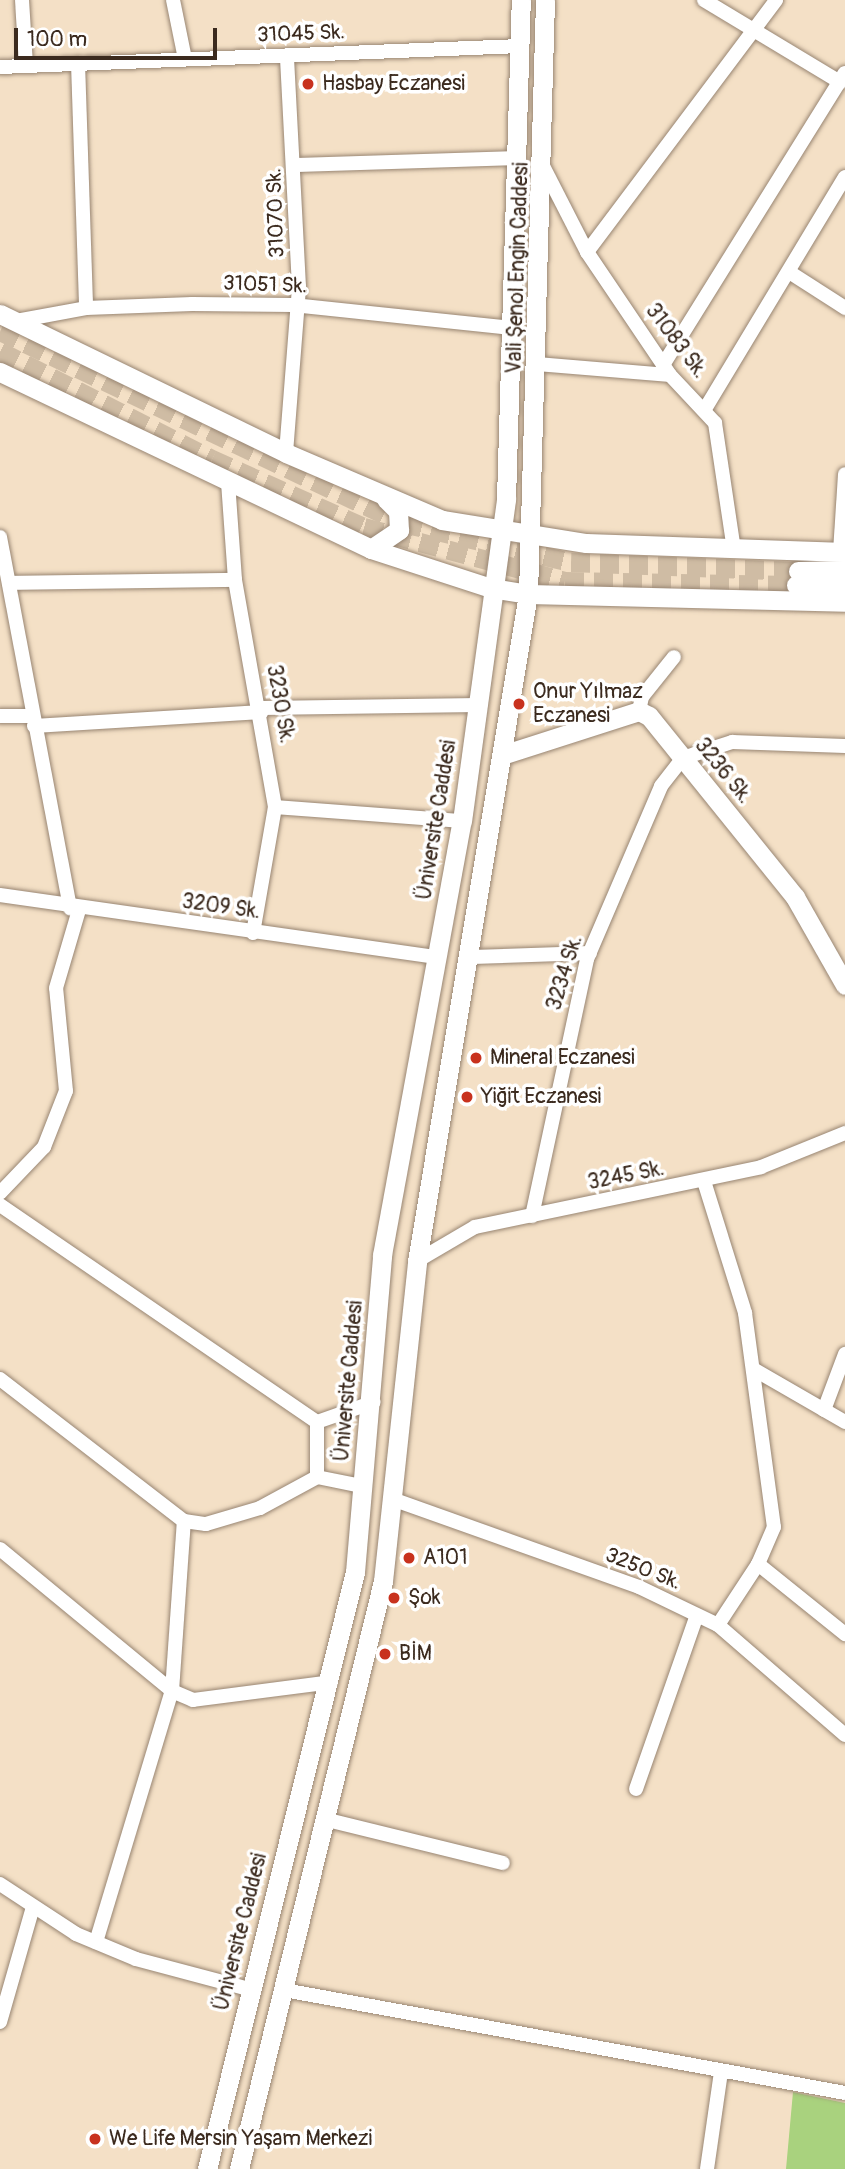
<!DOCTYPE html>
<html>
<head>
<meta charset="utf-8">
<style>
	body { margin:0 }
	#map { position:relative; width:845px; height:2169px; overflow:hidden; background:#f4e0c6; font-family:Pangolin,sans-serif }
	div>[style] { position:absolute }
	.green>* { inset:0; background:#a9d27e }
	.secondary-tunnel>* { height:19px; margin-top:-9.5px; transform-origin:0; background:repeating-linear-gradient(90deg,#cfbca4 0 19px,transparent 0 29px) }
	.roads { filter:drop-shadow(0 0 2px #988572) drop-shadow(0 0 2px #988572) }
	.street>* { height:14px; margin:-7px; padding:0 7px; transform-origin:7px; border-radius:7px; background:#fff }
	.secondary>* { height:19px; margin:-9.5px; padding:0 9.5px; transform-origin:9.5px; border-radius:9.5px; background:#fff }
	.dots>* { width:19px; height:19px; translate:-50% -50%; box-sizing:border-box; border:4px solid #fff; border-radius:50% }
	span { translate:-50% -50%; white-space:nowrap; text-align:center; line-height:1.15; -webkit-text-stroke:7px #fff; paint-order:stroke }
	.street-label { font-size:21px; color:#3b2a1e }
	.poi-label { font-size:21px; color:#3b2a1e }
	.left { translate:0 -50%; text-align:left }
	.scale { position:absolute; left:14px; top:28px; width:203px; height:32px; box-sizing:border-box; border:4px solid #3b2a1e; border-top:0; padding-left:9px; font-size:21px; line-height:24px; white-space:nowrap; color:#3b2a1e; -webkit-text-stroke:5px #fff; paint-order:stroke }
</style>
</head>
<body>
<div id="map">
	<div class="green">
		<i style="clip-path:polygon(793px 2092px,845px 2103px,845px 2169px,786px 2169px)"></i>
	</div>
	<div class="secondary-tunnel">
		<i style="left:0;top:331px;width:446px;rotate:25.5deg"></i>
		<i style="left:403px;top:523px;width:172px;rotate:13.1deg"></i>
		<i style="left:571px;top:562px;width:227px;rotate:2.3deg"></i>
		<i style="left:0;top:351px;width:238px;rotate:27deg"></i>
		<i style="left:212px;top:459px;width:167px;rotate:24.1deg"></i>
		<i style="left:364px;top:527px;width:208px;rotate:15deg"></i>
		<i style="left:565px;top:581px;width:231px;rotate:1deg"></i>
	</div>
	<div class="roads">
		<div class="street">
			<i style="left:22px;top:0;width:66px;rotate:86.5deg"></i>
			<i style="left:173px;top:0;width:60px;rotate:78.5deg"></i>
			<i style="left:704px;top:0;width:159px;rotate:31.1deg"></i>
			<i style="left:78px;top:63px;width:245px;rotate:88.1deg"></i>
			<i style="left:0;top:67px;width:521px;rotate:-2.31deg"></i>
			<i style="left:296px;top:165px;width:223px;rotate:-1.8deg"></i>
			<i style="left:544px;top:168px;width:94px;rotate:62.9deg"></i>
			<i style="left:587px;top:252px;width:148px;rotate:56deg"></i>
			<i style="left:670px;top:375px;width:66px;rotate:46.8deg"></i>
			<i style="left:715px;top:423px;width:128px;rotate:81.5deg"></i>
			<i style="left:587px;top:252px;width:315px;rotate:-53.1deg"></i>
			<i style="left:789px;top:272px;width:67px;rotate:32.7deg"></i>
			<i style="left:16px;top:321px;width:71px;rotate:-10.5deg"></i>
			<i style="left:86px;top:308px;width:106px;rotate:-2.2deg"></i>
			<i style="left:192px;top:304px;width:101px;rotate:0.6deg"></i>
			<i style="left:293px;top:305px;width:220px;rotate:6deg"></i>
			<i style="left:538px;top:364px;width:132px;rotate:4.8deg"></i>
			<i style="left:663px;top:365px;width:344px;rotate:-58.1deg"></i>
			<i style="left:705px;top:409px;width:271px;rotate:-58.9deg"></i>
			<i style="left:286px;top:453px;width:167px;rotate:-85.5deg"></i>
			<i style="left:299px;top:287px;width:232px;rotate:-93deg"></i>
			<i style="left:228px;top:482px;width:98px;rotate:85.9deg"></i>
			<i style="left:235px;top:580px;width:230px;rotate:80deg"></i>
			<i style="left:275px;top:807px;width:128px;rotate:99.9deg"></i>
			<i style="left:0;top:537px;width:378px;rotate:79.3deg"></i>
			<i style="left:840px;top:552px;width:78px;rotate:-86.3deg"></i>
			<i style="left:9px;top:583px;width:226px;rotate:-0.8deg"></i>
			<i style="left:261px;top:708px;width:218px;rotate:-0.8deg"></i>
			<i style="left:639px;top:711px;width:14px;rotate:-78deg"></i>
			<i style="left:642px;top:697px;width:51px;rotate:-51.3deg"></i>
			<i style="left:0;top:716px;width:32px"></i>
			<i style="left:34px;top:726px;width:228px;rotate:-3.5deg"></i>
			<i style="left:275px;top:807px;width:188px;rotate:4.3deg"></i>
			<i style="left:0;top:895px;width:441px;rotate:8.1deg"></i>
			<i style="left:472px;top:957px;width:118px;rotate:-1.9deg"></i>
			<i style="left:704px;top:1181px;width:138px;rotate:72.7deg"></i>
			<i style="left:745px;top:1313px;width:216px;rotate:82.3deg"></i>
			<i style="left:774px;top:1527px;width:40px;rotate:113.4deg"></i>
			<i style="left:758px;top:1564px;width:73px;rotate:123.3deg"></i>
			<i style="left:0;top:1193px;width:64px;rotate:-46.3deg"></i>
			<i style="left:44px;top:1147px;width:60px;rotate:-68.6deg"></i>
			<i style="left:66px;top:1091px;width:103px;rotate:-95.5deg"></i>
			<i style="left:56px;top:988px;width:81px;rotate:-73.6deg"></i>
			<i style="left:0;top:1205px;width:384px;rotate:34.4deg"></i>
			<i style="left:532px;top:1216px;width:263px;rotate:-77.9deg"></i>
			<i style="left:587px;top:959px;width:188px;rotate:-66.8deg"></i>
			<i style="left:661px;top:786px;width:36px;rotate:-52deg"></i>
			<i style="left:683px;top:758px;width:52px;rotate:-18.1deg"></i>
			<i style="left:732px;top:742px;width:113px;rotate:2deg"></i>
			<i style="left:417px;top:1261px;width:67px;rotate:-30.4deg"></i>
			<i style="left:475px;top:1227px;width:292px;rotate:-11.8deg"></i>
			<i style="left:761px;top:1167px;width:91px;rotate:-22deg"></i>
			<i style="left:755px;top:1370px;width:104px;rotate:30deg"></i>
			<i style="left:0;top:1379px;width:232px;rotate:37.7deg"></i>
			<i style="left:824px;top:1410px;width:60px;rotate:-69.4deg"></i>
			<i style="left:317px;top:1422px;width:60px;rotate:-19.3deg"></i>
			<i style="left:317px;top:1422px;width:55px;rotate:90deg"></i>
			<i style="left:392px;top:1499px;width:262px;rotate:19.6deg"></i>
			<i style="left:639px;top:1587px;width:88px;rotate:25.7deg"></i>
			<i style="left:718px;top:1625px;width:168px;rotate:40.9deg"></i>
			<i style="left:184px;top:1521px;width:22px;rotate:8deg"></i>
			<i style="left:206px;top:1524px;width:56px;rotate:-16.5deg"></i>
			<i style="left:260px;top:1508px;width:65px;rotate:-28.5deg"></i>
			<i style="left:317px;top:1477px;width:46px;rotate:11.3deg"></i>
			<i style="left:0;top:1549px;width:223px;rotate:39.5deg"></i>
			<i style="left:172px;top:1691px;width:23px;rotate:23deg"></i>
			<i style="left:193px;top:1700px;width:139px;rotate:-7.4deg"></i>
			<i style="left:758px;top:1564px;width:112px;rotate:38.8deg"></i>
			<i style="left:636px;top:1789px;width:184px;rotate:-70.7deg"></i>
			<i style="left:328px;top:1820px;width:180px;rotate:13.8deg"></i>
			<i style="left:0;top:1884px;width:91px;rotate:33.3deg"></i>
			<i style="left:76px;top:1934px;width:65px;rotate:22.6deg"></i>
			<i style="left:136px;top:1959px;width:117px;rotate:14.9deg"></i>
			<i style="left:96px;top:1942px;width:262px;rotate:-73.2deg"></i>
			<i style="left:172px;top:1691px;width:170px;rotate:-86deg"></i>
			<i style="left:284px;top:1990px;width:570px;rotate:10.4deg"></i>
			<i style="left:0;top:2022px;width:120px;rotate:-74deg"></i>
			<i style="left:707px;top:2169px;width:98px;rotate:-81.8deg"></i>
		</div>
		<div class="secondary">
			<i style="left:0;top:314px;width:318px;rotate:25.9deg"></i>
			<i style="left:286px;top:453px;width:170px;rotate:23.2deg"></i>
			<i style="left:442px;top:520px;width:146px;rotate:9.1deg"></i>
			<i style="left:586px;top:543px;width:259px;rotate:2deg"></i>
			<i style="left:0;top:372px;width:411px;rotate:25.5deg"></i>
			<i style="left:371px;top:549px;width:126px;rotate:18deg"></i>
			<i style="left:491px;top:588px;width:37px;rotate:9deg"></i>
			<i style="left:528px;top:594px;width:317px;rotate:1.4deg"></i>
			<i style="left:371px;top:549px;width:34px;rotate:-34deg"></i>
			<i style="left:399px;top:530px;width:19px;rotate:-93deg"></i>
			<i style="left:398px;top:511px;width:17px;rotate:-135deg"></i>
			<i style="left:798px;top:571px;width:47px;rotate:-1.2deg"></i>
			<i style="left:796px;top:585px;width:49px"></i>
			<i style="left:502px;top:755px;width:144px;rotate:-17.8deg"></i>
			<i style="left:639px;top:711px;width:11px;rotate:27deg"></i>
			<i style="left:649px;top:716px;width:233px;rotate:51.1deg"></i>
			<i style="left:795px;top:897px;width:101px;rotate:60.4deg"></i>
			<i style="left:207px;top:2169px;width:615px;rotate:-76.08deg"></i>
			<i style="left:355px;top:1572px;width:318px;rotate:-85.1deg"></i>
			<i style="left:382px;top:1255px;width:441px;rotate:-79.6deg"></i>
			<i style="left:462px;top:821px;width:325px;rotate:-82.2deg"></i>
			<i style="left:506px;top:499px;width:499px;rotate:-88.3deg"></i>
			<i style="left:239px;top:2169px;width:605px;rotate:-76.24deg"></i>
			<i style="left:383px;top:1581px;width:322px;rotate:-83.9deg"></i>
			<i style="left:417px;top:1261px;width:676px;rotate:-80.55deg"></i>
			<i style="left:528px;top:594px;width:594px;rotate:-88.36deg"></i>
		</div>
	</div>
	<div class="dots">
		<i style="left:308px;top:84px;background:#c8321e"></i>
		<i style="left:519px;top:704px;background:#c8321e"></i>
		<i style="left:476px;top:1058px;background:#c8321e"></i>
		<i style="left:467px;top:1097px;background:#c8321e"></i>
		<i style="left:409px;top:1558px;background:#c8321e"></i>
		<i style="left:394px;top:1598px;background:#c8321e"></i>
		<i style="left:385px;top:1654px;background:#c8321e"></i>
		<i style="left:95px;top:2139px;background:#c8321e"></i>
	</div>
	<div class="street-label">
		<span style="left:301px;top:34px;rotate:-2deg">31045 Sk.</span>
		<span style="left:276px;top:213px;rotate:-92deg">31070 Sk.</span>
		<span style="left:518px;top:268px;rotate:-88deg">Vali Şenol Engin Caddesi</span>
		<span style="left:265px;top:285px;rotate:2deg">31051 Sk.</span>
		<span style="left:676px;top:341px;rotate:53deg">31083 Sk.</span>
		<span style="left:280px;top:704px;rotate:80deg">3230 Sk.</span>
		<span style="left:723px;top:771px;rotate:51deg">3236 Sk.</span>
		<span style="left:437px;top:820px;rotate:-81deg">Üniversite Caddesi</span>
		<span style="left:221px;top:907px;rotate:8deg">3209 Sk.</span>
		<span style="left:565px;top:973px;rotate:-73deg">3234 Sk.</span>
		<span style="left:626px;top:1176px;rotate:-11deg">3245 Sk.</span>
		<span style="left:349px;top:1381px;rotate:-85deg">Üniversite Caddesi</span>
		<span style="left:643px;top:1569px;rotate:22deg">3250 Sk.</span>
		<span style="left:241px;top:1932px;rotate:-76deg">Üniversite Caddesi</span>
	</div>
	<div class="poi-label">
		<span class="left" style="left:322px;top:84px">Hasbay Eczanesi</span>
		<span class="left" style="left:533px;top:704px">Onur Yılmaz<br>Eczanesi</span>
		<span class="left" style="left:490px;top:1058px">Mineral Eczanesi</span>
		<span class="left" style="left:481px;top:1097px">Yiğit Eczanesi</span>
		<span class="left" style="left:423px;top:1558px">A101</span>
		<span class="left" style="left:408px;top:1598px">Şok</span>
		<span class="left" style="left:399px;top:1654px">BİM</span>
		<span class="left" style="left:109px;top:2139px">We Life Mersin Yaşam Merkezi</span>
	</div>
	<div class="scale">100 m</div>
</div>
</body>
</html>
